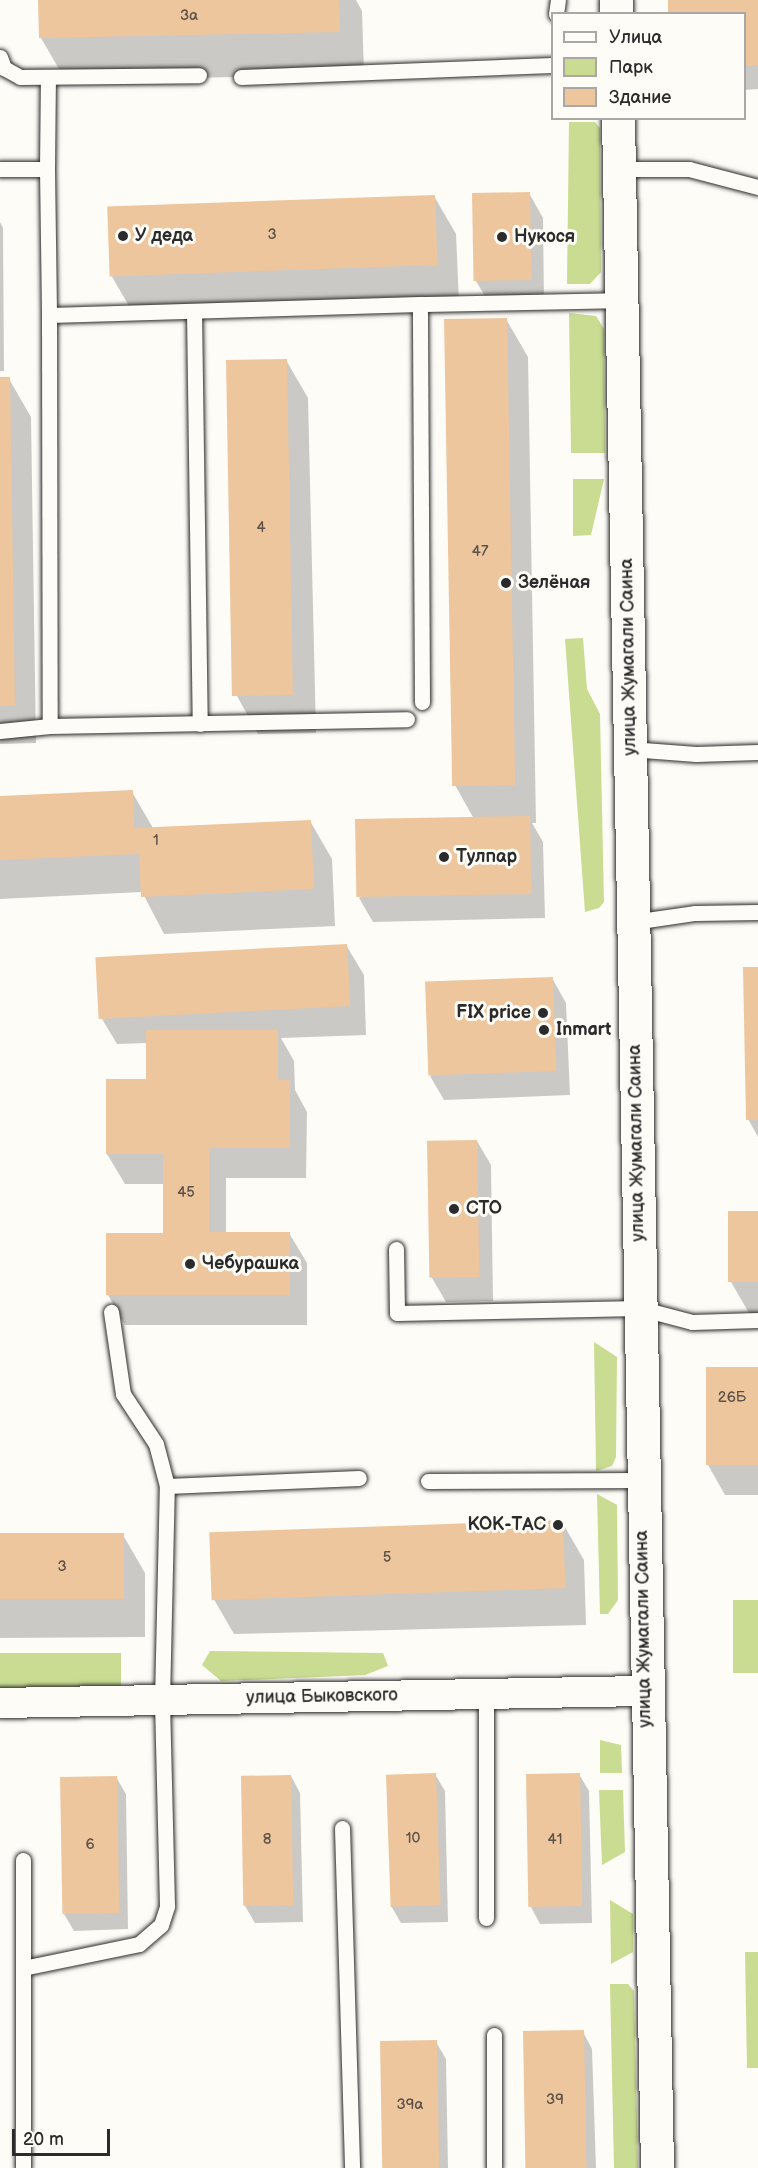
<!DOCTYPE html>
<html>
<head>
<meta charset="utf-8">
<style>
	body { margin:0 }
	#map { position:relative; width:758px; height:2168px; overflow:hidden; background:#fdfcf7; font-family:"Balsamiq Sans",sans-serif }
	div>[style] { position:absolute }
	.green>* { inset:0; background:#c9dc91; transform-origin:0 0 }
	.shadow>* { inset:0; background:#0003 }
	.building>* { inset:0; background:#eec69e; transform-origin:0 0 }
	.roads { filter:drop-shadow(0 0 2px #2b2b2b) drop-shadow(0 0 2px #2b2b2b) }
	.service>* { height:15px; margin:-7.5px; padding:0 7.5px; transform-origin:7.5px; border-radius:7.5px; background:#fdfcf7 }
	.minor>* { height:30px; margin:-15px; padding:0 15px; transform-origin:15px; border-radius:15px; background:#fdfcf7 }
	.tertiary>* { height:33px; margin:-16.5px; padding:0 16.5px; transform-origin:16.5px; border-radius:16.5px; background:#fdfcf7 }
	.dots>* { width:16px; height:16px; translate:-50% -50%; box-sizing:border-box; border:3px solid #fdfcf7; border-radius:50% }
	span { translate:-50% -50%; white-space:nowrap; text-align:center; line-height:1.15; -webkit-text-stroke:6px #fdfcf7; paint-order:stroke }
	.number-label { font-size:15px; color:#5c5248 }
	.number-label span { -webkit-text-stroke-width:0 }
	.poi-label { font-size:18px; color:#2b2b2b; font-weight:700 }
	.left { translate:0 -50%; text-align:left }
	.right { translate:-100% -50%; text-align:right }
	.street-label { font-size:18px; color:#2b2b2b }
	.legend { position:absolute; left:551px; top:12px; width:195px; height:108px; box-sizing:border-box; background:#fdfcf7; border:2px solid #a9a8a5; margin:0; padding:8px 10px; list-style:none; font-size:18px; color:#2b2b2b }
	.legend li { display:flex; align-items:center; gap:12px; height:30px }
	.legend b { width:30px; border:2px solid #a9a8a5 }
	.scale { position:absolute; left:12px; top:2129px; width:98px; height:27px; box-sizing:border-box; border:3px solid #2b2b2b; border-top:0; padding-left:8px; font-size:18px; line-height:21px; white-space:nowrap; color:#2b2b2b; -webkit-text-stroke:4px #fdfcf7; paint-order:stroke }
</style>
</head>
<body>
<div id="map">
	<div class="green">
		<i style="clip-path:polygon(569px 122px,595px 122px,600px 128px,601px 272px,590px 284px,567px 284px)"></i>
		<i style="clip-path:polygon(569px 313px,596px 316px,604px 329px,605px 453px,571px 453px)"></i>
		<i style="clip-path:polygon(573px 479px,604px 479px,591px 535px,573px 536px)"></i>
		<i style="clip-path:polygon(583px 638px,587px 689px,600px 714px,604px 902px,599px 908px,585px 912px,565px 639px)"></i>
		<i style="clip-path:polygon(594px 1342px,617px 1357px,616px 1457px,612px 1466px,596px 1471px)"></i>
		<i style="clip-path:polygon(597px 1494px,617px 1505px,618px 1600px,608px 1614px,600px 1614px)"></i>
		<i style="left:733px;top:1600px;width:25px;height:73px"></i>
		<i style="clip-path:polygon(210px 1651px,383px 1653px,388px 1666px,365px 1675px,221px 1681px,202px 1665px)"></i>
		<i style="left:121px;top:1653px;width:36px;height:121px;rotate:90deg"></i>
		<i style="clip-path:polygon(600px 1740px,621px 1745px,622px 1773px,600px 1773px)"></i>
		<i style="clip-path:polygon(599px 1790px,623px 1790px,625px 1852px,602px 1865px)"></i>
		<i style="clip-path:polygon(610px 1900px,633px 1914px,633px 1952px,611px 1964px)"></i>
		<i style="clip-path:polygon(745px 1952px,758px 1952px,758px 2068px,747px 2068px)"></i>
		<i style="clip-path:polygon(610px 1984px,628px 1984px,634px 1991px,638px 2168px,614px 2168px)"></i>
	</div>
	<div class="shadow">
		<i style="clip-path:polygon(40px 0,356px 0,362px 11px,364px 74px,66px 81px,41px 38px)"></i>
		<i style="clip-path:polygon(670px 0,758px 0,758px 89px,744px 90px,744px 14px)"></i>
		<i style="clip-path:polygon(529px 193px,543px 218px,544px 304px,490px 305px,476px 281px)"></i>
		<i style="clip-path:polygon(434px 196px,456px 234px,459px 302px,133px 313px,111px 275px)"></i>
		<i style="clip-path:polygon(0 222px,3px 228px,4px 371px,0 371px)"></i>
		<i style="clip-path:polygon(506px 319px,528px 357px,536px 823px,532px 823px,543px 842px,545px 918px,373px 922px,359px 898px,474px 819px,455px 785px)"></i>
		<i style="clip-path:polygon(286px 360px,308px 398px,316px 733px,258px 734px,237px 696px)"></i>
		<i style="clip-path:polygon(0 379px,9px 379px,31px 417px,36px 743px,0 744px)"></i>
		<i style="clip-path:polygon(132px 792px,153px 828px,310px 821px,332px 859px,335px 926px,164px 934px,142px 892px,0 899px,0 797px)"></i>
		<i style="clip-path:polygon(346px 945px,364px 975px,366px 1035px,281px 1038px,294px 1061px,295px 1090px,307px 1112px,306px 1178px,226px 1178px,226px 1233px,289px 1233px,307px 1263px,307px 1325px,125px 1325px,108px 1295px,107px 1235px,164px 1235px,164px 1184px,125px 1184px,107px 1154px,147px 1081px,147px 1043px,117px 1044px,99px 1014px)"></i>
		<i style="clip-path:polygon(758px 968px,758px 1137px,748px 1119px)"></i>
		<i style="clip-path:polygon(552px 978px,566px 1003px,570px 1095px,444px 1100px,430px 1076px)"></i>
		<i style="clip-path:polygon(477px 1141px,491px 1165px,493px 1301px,446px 1302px,432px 1278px)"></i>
		<i style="clip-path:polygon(729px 1213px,758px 1213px,758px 1320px,753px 1320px,731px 1282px)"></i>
		<i style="clip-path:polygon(758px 1369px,758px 1495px,725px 1495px,708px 1465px)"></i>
		<i style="clip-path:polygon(562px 1522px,584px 1560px,586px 1625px,234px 1634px,212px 1596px)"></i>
		<i style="clip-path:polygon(123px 1535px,145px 1573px,145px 1637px,0 1638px,0 1536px)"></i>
		<i style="clip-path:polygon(435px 1774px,445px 1791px,448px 1922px,401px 1923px,391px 1906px)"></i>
		<i style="clip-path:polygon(579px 1774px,589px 1791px,592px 1923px,540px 1924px,531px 1907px)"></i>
		<i style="clip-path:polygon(291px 1776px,300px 1793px,303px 1922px,255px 1923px,245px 1906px)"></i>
		<i style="clip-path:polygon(116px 1777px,126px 1794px,128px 1929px,74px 1931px,64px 1914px)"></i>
		<i style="clip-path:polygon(583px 2032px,592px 2049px,596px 2168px,528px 2168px)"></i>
		<i style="clip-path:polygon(436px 2042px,446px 2059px,448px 2168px,384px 2168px)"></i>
	</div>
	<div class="building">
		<i style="clip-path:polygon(38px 0,339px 0,340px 32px,39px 38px)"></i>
		<i style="clip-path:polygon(668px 0,758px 0,758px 65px,744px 66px,744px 14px,668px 14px)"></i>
		<i style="left:530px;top:192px;width:88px;height:58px;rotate:89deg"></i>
		<i style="left:435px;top:195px;width:70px;height:328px;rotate:88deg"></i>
		<i style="left:507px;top:318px;width:467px;height:63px;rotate:89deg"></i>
		<i style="left:287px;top:359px;width:336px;height:61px;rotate:89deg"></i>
		<i style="clip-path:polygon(0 377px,10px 377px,15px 706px,0 706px)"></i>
		<i style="clip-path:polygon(133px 790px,134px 828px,311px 820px,314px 889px,141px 897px,139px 854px,0 860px,0 796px)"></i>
		<i style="left:530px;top:816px;width:78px;height:175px;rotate:89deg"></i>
		<i style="left:347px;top:944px;width:62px;height:252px;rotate:87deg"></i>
		<i style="clip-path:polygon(743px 967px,758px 967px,758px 1120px,746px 1120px)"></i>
		<i style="left:553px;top:977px;width:94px;height:128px;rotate:88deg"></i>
		<i style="clip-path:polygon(146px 1030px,278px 1030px,278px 1080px,290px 1080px,290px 1148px,209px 1148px,209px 1232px,290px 1232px,290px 1295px,106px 1295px,106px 1233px,163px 1233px,163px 1154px,106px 1154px,106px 1079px,146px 1079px)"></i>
		<i style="left:477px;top:1140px;width:137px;height:50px;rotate:89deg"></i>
		<i style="left:758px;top:1211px;width:71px;height:30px;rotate:90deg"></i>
		<i style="left:706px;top:1367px;width:52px;height:98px"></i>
		<i style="left:563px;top:1520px;width:68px;height:354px;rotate:88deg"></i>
		<i style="left:124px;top:1533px;width:66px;height:124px;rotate:90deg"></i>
		<i style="left:436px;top:1773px;width:132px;height:50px;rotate:88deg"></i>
		<i style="left:580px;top:1773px;width:133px;height:54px;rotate:89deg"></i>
		<i style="left:291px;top:1775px;width:130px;height:50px;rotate:89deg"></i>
		<i style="left:117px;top:1776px;width:137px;height:57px;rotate:89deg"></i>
		<i style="left:584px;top:2030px;width:138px;height:61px;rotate:89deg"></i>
		<i style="left:437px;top:2040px;width:128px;height:57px;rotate:89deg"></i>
	</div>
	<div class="roads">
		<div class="service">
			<i style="left:556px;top:14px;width:14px;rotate:-82deg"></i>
			<i style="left:0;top:57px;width:12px;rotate:70deg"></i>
			<i style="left:4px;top:68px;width:18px;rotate:29deg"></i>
			<i style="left:20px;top:77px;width:179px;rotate:-0.6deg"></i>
			<i style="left:241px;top:77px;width:311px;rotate:-2.2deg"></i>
			<i style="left:0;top:169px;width:47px"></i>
			<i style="left:47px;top:169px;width:146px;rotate:89.2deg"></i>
			<i style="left:49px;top:315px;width:371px;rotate:-1.7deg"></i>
			<i style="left:47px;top:169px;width:92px;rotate:-89.4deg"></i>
			<i style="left:618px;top:169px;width:71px"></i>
			<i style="left:689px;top:169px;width:71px;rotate:14.6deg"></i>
			<i style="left:194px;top:311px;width:413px;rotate:89.2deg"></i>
			<i style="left:49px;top:315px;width:411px;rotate:89.9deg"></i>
			<i style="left:422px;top:702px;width:398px;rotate:-90.3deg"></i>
			<i style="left:420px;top:304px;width:200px;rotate:-1.1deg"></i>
			<i style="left:0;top:731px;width:50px;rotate:-5.7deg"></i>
			<i style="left:50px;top:726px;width:357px;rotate:-1.1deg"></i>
			<i style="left:630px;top:749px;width:66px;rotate:4.3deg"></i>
			<i style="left:696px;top:754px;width:62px;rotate:-1.8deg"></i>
			<i style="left:633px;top:922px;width:63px;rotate:-8.3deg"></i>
			<i style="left:695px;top:913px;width:63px;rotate:-0.9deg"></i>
			<i style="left:396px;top:1249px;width:64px;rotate:89.1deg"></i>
			<i style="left:397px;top:1313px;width:242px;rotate:-1.2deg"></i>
			<i style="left:639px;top:1308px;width:55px;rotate:14.8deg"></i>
			<i style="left:692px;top:1322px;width:66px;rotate:-1.7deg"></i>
			<i style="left:428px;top:1481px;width:214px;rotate:-0.3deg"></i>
			<i style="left:167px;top:1486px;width:192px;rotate:-2.4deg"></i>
			<i style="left:486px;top:1694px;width:224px;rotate:90deg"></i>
			<i style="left:342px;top:1828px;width:340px;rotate:88.3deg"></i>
			<i style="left:23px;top:1968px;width:118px;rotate:-11.7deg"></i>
			<i style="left:139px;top:1944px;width:29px;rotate:-41deg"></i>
			<i style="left:161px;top:1925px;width:20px;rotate:-72deg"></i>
			<i style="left:167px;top:1906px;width:206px;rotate:-91.4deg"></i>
			<i style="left:162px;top:1700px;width:214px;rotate:-88.7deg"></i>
			<i style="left:167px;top:1486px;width:43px;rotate:-104.7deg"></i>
			<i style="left:156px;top:1444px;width:60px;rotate:-123.4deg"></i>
			<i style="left:123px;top:1394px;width:83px;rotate:-98.3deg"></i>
			<i style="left:23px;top:2168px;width:308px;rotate:-90deg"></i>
			<i style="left:494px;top:2168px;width:133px;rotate:-90deg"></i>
		</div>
		<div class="minor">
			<i style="left:0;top:1703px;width:645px;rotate:-1.07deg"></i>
		</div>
		<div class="tertiary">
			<i style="left:616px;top:0;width:14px;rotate:90deg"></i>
			<i style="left:618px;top:118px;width:2050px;rotate:88.91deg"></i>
		</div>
	</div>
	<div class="dots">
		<i style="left:123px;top:236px;background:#2b2b2b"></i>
		<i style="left:502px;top:237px;background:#2b2b2b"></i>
		<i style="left:506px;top:583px;background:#2b2b2b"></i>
		<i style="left:444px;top:857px;background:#2b2b2b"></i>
		<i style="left:543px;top:1013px;background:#2b2b2b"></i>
		<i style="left:544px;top:1030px;background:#2b2b2b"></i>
		<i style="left:454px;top:1209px;background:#2b2b2b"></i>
		<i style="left:190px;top:1264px;background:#2b2b2b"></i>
		<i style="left:558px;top:1525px;background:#2b2b2b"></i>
	</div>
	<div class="number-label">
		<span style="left:189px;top:16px">3а</span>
		<span style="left:272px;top:235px">3</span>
		<span style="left:261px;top:528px">4</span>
		<span style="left:480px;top:552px">47</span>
		<span style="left:156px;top:841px">1</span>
		<span style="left:186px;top:1193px">45</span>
		<span style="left:732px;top:1398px">26Б</span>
		<span style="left:387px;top:1558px">5</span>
		<span style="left:62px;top:1567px">3</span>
		<span style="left:413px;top:1839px">10</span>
		<span style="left:267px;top:1840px">8</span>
		<span style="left:555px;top:1840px">41</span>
		<span style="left:90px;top:1845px">6</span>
		<span style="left:555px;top:2100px">39</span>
		<span style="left:410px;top:2105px">39а</span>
	</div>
	<div class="poi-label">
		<span class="left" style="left:135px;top:236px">У деда</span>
		<span class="left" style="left:514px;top:237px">Нукося</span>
		<span class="left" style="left:518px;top:583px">Зелёная</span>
		<span class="left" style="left:456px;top:857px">Тулпар</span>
		<span class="right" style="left:531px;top:1013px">FIX price</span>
		<span class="left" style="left:556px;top:1030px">Inmart</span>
		<span class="left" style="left:466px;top:1209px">СТО</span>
		<span class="left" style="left:202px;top:1264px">Чебурашка</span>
		<span class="right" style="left:546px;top:1525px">КОК-ТАС</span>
	</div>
	<div class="street-label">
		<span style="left:629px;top:657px;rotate:-91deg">улица Жумагали Саина</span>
		<span style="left:637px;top:1143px;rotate:-91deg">улица Жумагали Саина</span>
		<span style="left:644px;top:1629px;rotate:-91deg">улица Жумагали Саина</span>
		<span style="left:322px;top:1697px;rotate:-1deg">улица Быковского</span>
	</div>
	<ul class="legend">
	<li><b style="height:8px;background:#fdfcf7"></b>Улица</li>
	<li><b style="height:16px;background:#c9dc91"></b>Парк</li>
	<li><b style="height:16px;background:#eec69e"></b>Здание</li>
	</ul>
	<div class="scale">20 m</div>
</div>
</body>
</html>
